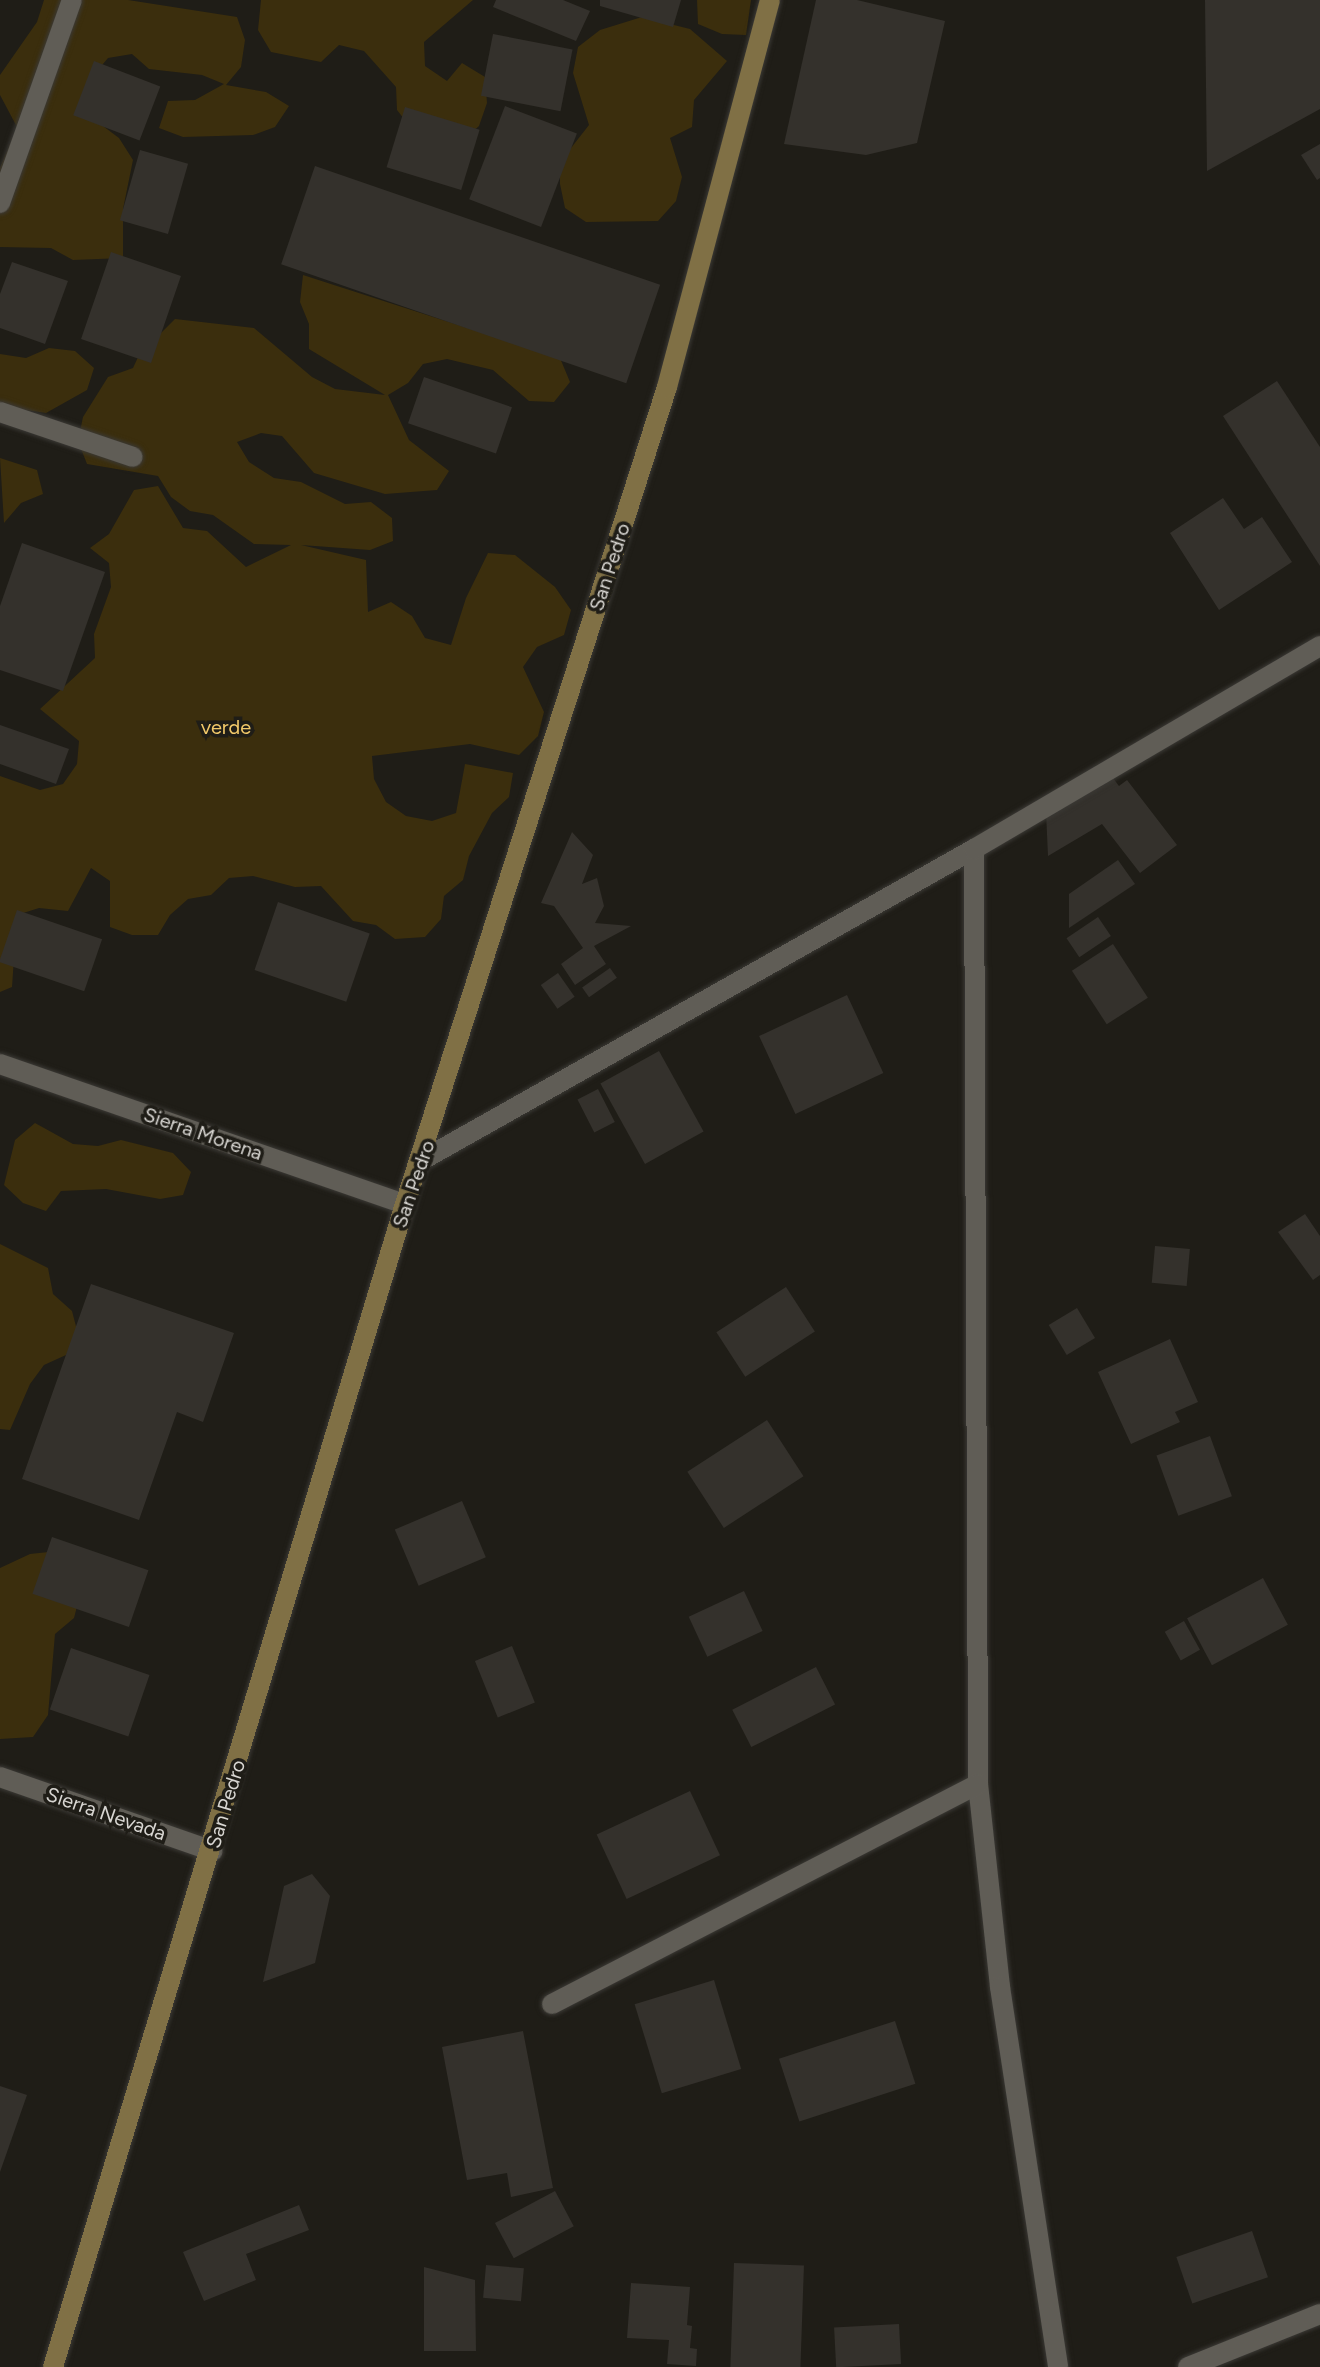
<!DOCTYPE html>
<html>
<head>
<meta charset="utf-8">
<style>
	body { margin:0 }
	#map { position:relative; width:1320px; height:2367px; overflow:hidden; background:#1f1d17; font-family:Figtree,sans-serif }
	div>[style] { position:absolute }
	.green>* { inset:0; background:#3b2e0d }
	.building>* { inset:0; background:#34312c; transform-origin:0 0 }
	.roads { filter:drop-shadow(0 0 2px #3b3935) drop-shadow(0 0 2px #3b3935) }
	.minor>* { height:20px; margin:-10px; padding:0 10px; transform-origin:10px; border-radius:10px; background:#605d56 }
	.secondary>* { height:20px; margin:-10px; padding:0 10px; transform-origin:10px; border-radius:10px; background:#807045 }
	span { translate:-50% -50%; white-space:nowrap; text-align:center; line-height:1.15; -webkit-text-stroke:7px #1f1d17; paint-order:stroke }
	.street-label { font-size:20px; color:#d8d6d2 }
	.park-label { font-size:20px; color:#f2c96a }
</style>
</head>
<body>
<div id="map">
	<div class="green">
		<i style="clip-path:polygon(44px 0,128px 0,237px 17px,245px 40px,241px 67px,226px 85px,266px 92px,289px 106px,275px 127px,253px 135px,183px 137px,159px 128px,168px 101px,195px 100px,224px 84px,202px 75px,149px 69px,132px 54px,108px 58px,92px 77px,99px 123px,119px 138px,133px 160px,123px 209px,123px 258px,73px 260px,51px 248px,0 247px,0 168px,17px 127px,0 95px,0 75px,37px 22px)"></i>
		<i style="clip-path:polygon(261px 0,473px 0,424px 42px,425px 66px,447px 81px,462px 63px,485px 77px,487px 103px,479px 126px,461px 142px,412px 129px,397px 110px,396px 87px,364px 51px,339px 45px,321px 62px,271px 52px,258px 30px)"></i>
		<i style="clip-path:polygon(697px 0,751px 0,746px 35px,722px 34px,698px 24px)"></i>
		<i style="clip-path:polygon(642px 17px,690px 29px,727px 61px,694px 100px,692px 127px,670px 138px,682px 177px,676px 201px,658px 221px,586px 222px,565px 208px,560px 184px,560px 162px,589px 125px,573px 73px,578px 47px,600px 30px)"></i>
		<i style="clip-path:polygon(303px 275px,560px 358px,570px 382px,554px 402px,529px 401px,493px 370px,447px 359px,423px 364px,408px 383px,388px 395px,409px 440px,449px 471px,437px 490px,385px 494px,314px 473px,282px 436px,261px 433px,237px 442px,249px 462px,274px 478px,301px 482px,345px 504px,371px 502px,392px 518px,393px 541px,370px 550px,301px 545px,366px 560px,368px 612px,391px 602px,412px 616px,425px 638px,451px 645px,466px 598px,488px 553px,515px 555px,555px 587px,571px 610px,564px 635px,537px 647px,523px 667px,544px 712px,538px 736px,519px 755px,470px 744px,372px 756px,374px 779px,386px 802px,406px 816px,432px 821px,456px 813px,465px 764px,513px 773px,509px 797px,492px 813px,469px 856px,463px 880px,444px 896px,441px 919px,425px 937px,395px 939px,376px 925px,353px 921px,321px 886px,295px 887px,253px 876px,229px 878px,211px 895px,188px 899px,170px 915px,158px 935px,132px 935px,110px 927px,110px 881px,91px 868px,68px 911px,39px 908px,17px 915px,12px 987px,0 992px,0 776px,40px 790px,63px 784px,77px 764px,79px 741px,40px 709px,95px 658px,94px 634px,111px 587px,109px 563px,90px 548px,109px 534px,134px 490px,158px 486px,183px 528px,207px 531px,246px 567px,291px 545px,254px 544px,213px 515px,190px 511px,171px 497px,158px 476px,87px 464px,78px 441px,83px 417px,108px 377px,133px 368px,139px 355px,175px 319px,254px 328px,312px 377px,335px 389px,385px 395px,309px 349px,309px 324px,300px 302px)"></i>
		<i style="clip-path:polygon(49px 348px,75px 351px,94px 368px,87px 390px,46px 413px,0 406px,0 354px,26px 358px)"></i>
		<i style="clip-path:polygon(0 458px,37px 470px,43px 494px,21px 503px,4px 523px)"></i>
		<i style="clip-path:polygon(35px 1123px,73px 1144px,98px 1146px,121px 1140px,173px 1153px,191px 1172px,183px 1195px,160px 1199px,106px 1189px,61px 1191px,46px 1211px,23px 1203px,4px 1185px,15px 1140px)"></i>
		<i style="clip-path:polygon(0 1244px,48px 1268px,53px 1294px,72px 1311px,78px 1334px,66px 1355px,44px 1365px,30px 1384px,10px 1430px,0 1429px)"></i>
		<i style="clip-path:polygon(58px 1551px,80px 1595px,74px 1618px,55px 1634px,48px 1715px,33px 1737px,0 1739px,0 1568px,30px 1554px)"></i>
	</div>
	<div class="building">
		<i style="clip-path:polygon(496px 0,563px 0,590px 11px,576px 41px,493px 7px)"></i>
		<i style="clip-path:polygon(600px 0,681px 0,673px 27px,600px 6px)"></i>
		<i style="clip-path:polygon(816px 0,857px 0,945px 21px,917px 143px,866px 155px,784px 144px)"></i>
		<i style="clip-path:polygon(1205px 0,1320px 0,1320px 109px,1207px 171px)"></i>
		<i style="left:493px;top:34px;width:81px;height:63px;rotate:11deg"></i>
		<i style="left:94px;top:61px;width:71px;height:58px;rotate:21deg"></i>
		<i style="left:505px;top:106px;width:77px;height:100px;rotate:21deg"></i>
		<i style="left:405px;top:107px;width:78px;height:63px;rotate:17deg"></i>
		<i style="clip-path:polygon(1320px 144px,1320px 178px,1317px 180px,1301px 155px)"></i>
		<i style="left:140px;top:150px;width:50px;height:73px;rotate:16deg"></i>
		<i style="left:315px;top:166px;width:365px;height:104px;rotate:19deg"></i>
		<i style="left:111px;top:252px;width:74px;height:92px;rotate:19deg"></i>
		<i style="clip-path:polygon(12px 262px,68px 281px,45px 344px,0 328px,0 294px)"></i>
		<i style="left:424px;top:377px;width:93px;height:49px;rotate:19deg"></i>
		<i style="clip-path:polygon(1277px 381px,1320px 447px,1320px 566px,1223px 416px)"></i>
		<i style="clip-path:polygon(1223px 498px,1244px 529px,1262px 517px,1292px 562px,1219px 610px,1170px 533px)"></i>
		<i style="clip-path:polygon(22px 543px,105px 572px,63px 691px,0 670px,0 606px)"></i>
		<i style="clip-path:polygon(0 725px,69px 749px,56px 784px,0 764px)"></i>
		<i style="clip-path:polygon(1110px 774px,1119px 786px,1127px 780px,1177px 845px,1140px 873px,1102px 824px,1048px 856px,1046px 812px)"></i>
		<i style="clip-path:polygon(572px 832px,593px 855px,582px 884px,597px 878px,604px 906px,595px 923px,631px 926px,594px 946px,606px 964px,575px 985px,561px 964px,583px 948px,554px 906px,541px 903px)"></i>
		<i style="clip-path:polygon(1118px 860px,1135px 884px,1069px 928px,1069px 894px)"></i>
		<i style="left:278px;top:902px;width:97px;height:72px;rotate:19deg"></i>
		<i style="left:17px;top:910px;width:90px;height:55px;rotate:19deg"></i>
		<i style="left:1098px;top:917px;width:23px;height:38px;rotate:56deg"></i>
		<i style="left:1113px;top:944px;width:64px;height:49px;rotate:57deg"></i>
		<i style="left:610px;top:968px;width:12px;height:34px;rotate:55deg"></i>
		<i style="left:558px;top:973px;width:29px;height:21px;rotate:55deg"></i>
		<i style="left:847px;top:995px;width:86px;height:97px;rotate:65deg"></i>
		<i style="left:659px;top:1051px;width:92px;height:67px;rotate:61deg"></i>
		<i style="left:598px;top:1089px;width:37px;height:23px;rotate:63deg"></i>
		<i style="clip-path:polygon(1305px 1214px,1320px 1236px,1320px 1275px,1313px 1280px,1278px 1232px)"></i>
		<i style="left:1155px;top:1246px;width:35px;height:37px;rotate:5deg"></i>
		<i style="clip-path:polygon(91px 1284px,234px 1333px,203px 1422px,177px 1412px,139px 1520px,22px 1479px)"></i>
		<i style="left:786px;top:1287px;width:53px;height:83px;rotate:57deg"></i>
		<i style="left:1077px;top:1308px;width:35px;height:33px;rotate:59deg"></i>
		<i style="clip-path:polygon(1170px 1339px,1198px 1402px,1175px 1412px,1180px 1422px,1131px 1444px,1098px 1372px)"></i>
		<i style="left:767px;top:1420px;width:67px;height:95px;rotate:57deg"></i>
		<i style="left:1210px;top:1436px;width:64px;height:57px;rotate:70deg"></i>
		<i style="left:462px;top:1501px;width:61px;height:73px;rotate:67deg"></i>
		<i style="left:52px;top:1537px;width:102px;height:60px;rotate:19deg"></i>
		<i style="left:1263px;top:1578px;width:53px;height:86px;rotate:62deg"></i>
		<i style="left:744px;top:1591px;width:44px;height:61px;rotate:65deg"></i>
		<i style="left:1184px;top:1621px;width:33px;height:22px;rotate:61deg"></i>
		<i style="left:512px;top:1646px;width:61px;height:40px;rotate:68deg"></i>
		<i style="left:71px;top:1648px;width:83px;height:65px;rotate:19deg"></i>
		<i style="left:816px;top:1667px;width:42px;height:94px;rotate:63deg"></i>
		<i style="left:690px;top:1791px;width:71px;height:103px;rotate:65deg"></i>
		<i style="clip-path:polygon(312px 1874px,330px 1896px,315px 1963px,263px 1982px,284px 1886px)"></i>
		<i style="left:714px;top:1980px;width:93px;height:83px;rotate:73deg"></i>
		<i style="left:895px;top:2021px;width:66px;height:122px;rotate:72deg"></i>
		<i style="clip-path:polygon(523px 2031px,553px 2188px,511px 2197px,507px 2173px,467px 2180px,442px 2047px)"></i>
		<i style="clip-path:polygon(0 2086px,27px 2095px,0 2172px)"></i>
		<i style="left:555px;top:2191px;width:40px;height:68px;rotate:62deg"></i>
		<i style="clip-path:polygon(299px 2205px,309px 2230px,246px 2254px,256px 2280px,204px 2301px,183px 2252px)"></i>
		<i style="left:1252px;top:2231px;width:49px;height:80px;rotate:71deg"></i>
		<i style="left:734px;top:2263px;width:70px;height:104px;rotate:2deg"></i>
		<i style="left:486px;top:2265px;width:38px;height:33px;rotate:5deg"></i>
		<i style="clip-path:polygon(424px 2267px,475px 2280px,476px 2351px,424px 2351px)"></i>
		<i style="clip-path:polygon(631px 2283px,690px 2287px,687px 2325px,692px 2326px,690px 2348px,697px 2349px,696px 2366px,667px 2364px,669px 2340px,627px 2338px)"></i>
		<i style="left:899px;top:2324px;width:40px;height:65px;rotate:87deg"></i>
	</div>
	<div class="roads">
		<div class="minor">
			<i style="left:0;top:203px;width:215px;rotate:-70.5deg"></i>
			<i style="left:0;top:412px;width:140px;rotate:18.7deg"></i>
			<i style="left:974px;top:849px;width:935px;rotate:89.75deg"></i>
			<i style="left:978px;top:1784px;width:204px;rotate:83.8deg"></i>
			<i style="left:1000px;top:1987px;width:384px;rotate:81.3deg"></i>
			<i style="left:0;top:1064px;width:429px;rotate:19.1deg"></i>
			<i style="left:424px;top:1159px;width:631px;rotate:-29.41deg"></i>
			<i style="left:974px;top:849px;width:401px;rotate:-30.4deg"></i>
			<i style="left:0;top:1777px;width:225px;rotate:19.2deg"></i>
			<i style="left:552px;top:2004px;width:479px;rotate:-27.3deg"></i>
			<i style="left:1188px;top:2367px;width:142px;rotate:-21.9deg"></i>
		</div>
		<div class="secondary">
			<i style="left:53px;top:2367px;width:1215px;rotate:-73.16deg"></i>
			<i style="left:405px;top:1204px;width:858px;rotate:-72.22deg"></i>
			<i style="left:667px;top:387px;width:400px;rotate:-75.1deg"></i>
		</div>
	</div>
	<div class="street-label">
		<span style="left:610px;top:567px;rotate:-72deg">San Pedro</span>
		<span style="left:203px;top:1134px;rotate:19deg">Sierra Morena</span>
		<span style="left:414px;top:1184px;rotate:-71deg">San Pedro</span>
		<span style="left:226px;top:1804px;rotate:-73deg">San Pedro</span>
		<span style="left:106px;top:1814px;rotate:19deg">Sierra Nevada</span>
	</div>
	<div class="park-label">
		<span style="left:226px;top:727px">verde</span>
	</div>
</div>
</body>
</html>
